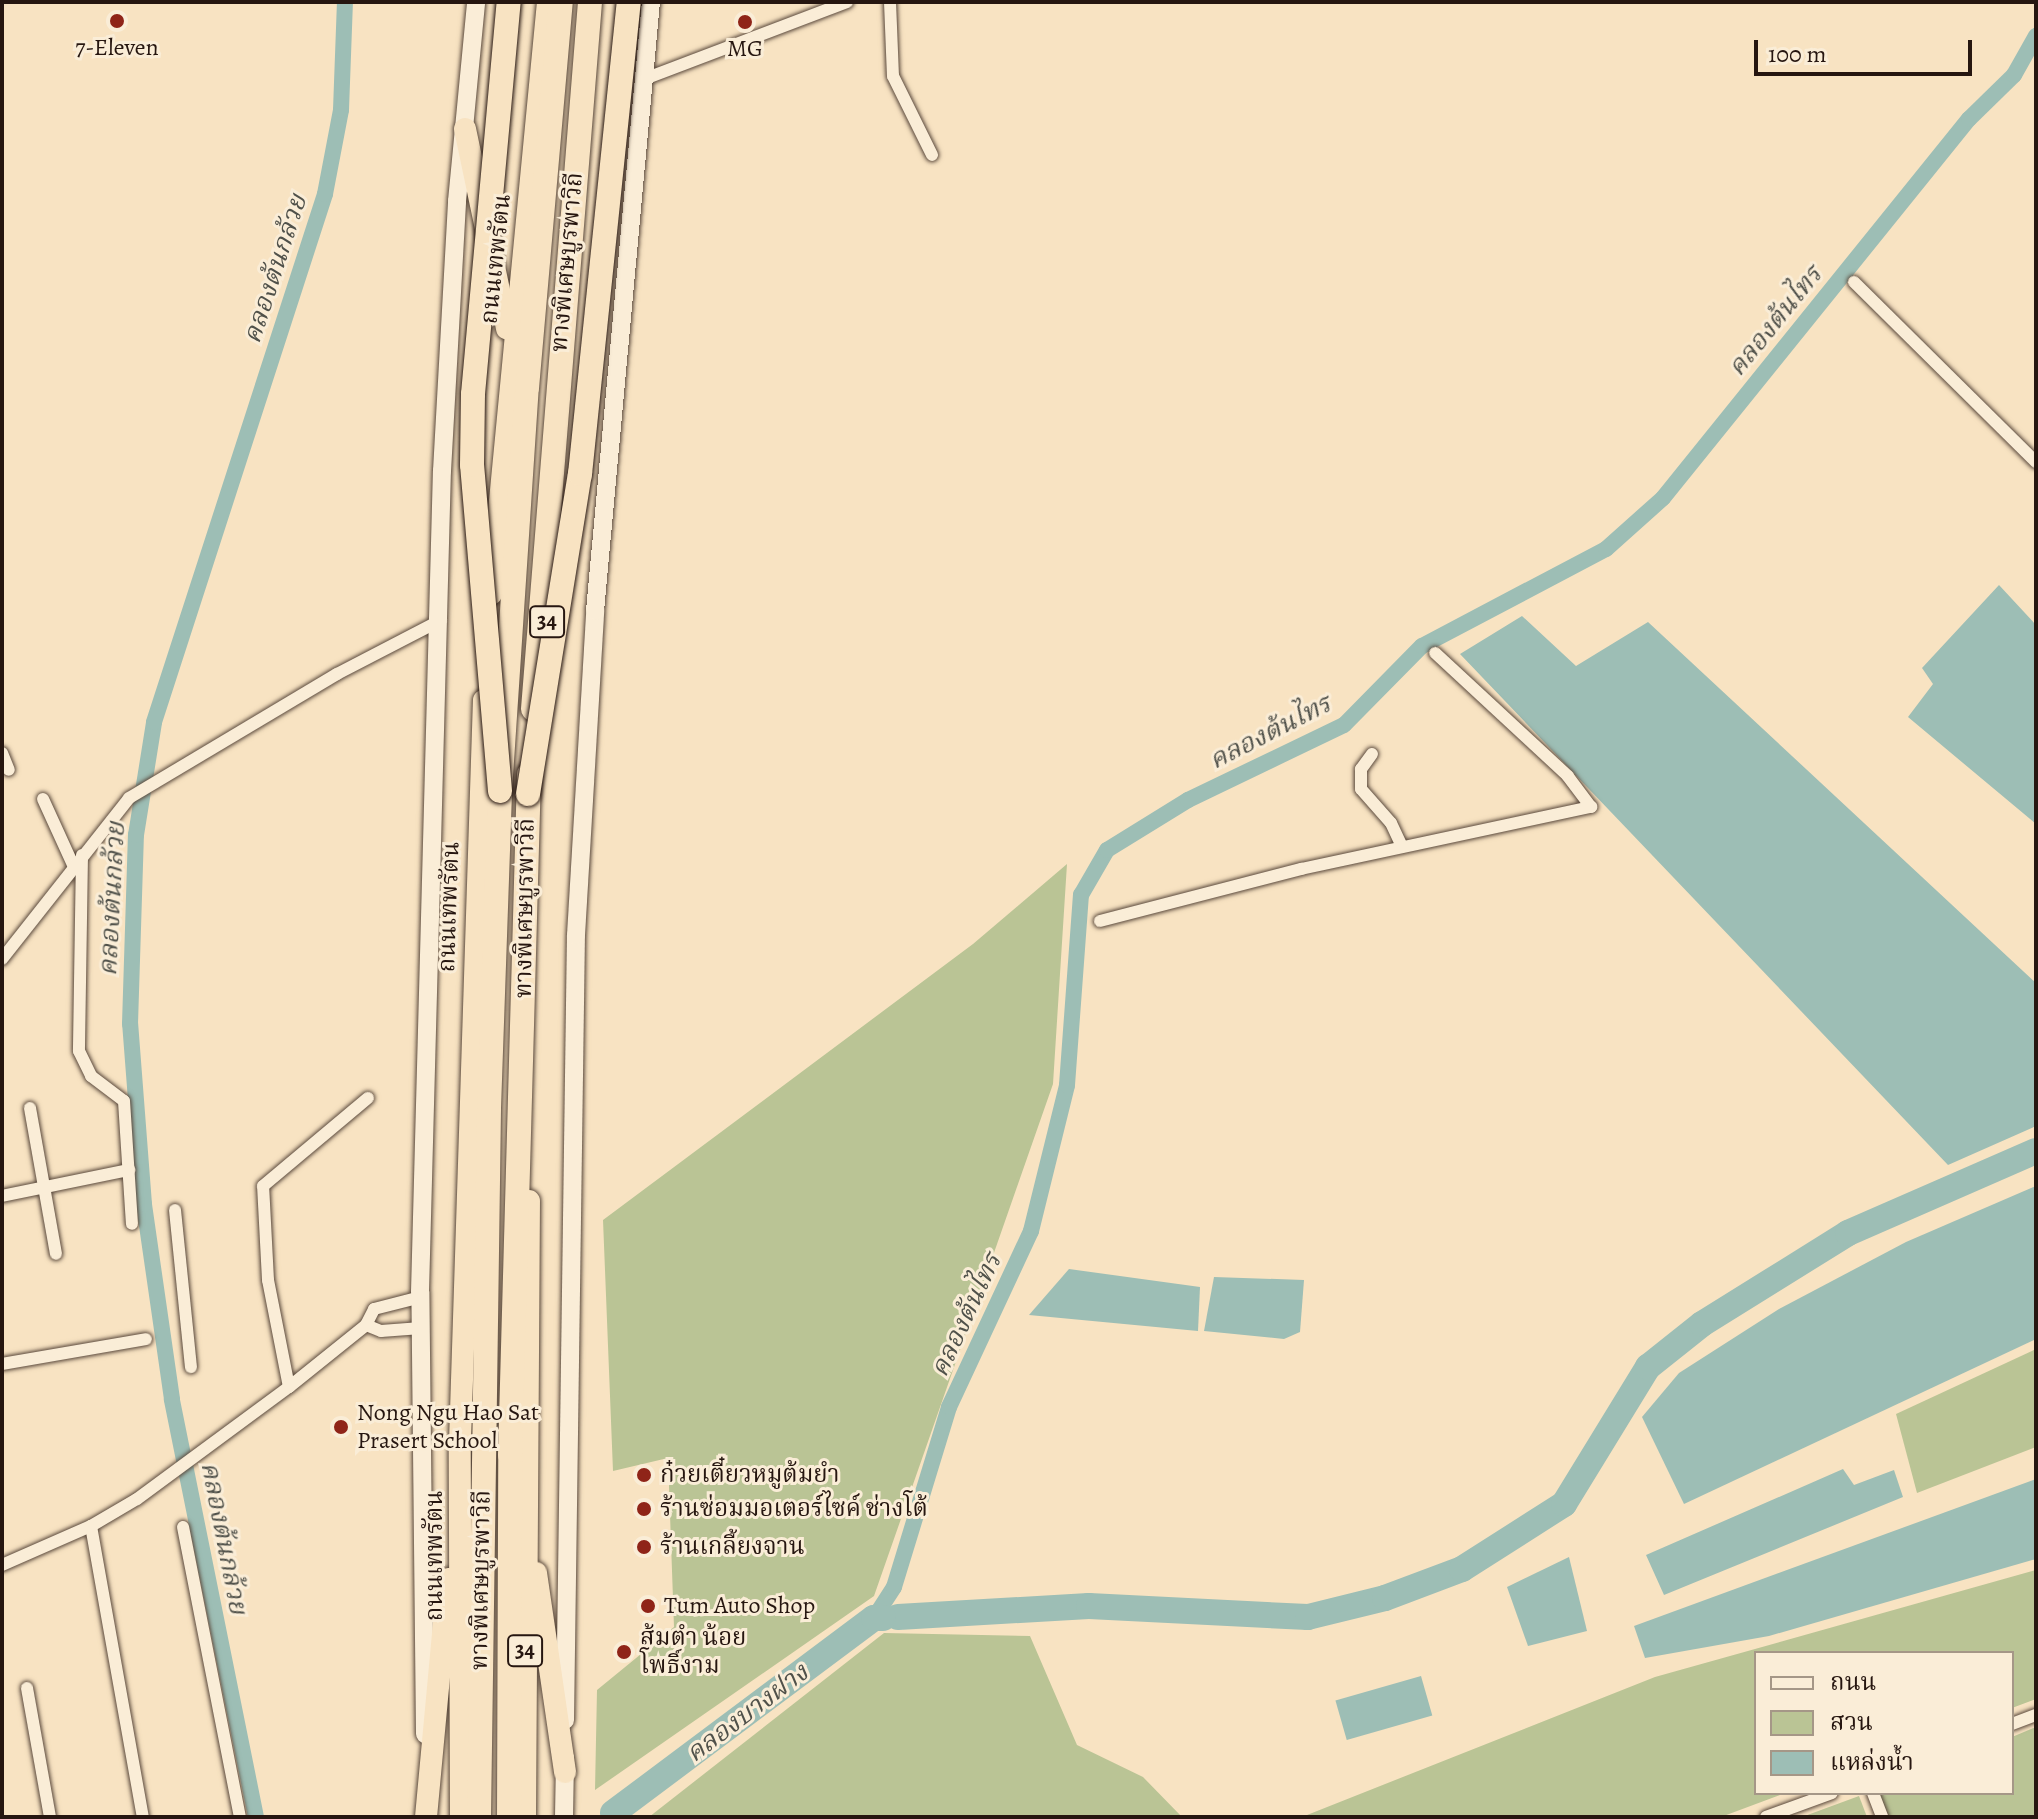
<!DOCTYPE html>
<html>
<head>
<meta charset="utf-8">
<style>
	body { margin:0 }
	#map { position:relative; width:2038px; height:1819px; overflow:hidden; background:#f8e3c2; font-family:Alegreya,"Noto Serif Thai",serif }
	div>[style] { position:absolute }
	.green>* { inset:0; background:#bac495 }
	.water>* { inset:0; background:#9dbeb5; transform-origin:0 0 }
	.canal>* { height:16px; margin:-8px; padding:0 8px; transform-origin:8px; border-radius:8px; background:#9dbeb5 }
	.river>* { height:26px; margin:-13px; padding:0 13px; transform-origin:13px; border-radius:13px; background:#9dbeb5 }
	.roads { filter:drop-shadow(0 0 2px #5a493c) drop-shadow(0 0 2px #5a493c) }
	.minor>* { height:12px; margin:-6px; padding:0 6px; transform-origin:6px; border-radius:6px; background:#faedd7 }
	.secondary>* { height:18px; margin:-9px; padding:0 9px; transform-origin:9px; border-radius:9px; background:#faedd7 }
	.trunk>* { height:22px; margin:-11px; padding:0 11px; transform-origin:11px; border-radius:11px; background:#f8e3c2 }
	.motorway>* { height:24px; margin:-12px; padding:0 12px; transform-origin:12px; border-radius:12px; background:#f8e3c2 }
	.bridges { filter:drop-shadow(0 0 2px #261610) drop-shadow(0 0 2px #261610) }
	.motorway-bridge>* { height:24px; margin:-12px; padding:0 12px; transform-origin:12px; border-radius:12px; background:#f8e3c2 }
	.dots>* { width:22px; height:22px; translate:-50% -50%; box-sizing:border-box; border:4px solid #faedd7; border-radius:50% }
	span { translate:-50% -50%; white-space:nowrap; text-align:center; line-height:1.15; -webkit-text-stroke:6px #faedd7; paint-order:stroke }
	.shield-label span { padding:2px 6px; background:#faedd7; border:2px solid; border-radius:6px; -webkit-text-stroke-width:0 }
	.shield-label { font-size:22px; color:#261610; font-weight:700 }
	.poi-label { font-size:24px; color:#261610 }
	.left { translate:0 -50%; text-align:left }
	.street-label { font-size:24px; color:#261610 }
	.water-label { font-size:26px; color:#50514a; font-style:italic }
	.frame { position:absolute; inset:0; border:4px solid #261610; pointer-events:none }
	.legend { position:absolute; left:1754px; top:1651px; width:260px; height:144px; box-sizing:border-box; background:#faedd7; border:2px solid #a59787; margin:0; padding:10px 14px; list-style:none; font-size:24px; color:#261610 }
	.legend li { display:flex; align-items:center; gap:16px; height:40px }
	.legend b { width:40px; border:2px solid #a59787 }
	.scale { position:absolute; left:1754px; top:40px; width:218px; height:36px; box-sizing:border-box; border:4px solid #261610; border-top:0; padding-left:10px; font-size:24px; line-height:28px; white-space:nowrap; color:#261610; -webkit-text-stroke:6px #faedd7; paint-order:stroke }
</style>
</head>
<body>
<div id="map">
	<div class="green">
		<i style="clip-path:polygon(1067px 864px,1053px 1084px,874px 1596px,595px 1790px,597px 1690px,674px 1627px,668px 1458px,613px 1471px,603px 1220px,973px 944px)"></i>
		<i style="clip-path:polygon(2036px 1349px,2036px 1447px,1917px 1493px,1896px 1414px)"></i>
		<i style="clip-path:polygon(2036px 1570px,2036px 1699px,2012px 1708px,2012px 1653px,1756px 1653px,1756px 1793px,1785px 1793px,1721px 1817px,1302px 1817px,1655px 1677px)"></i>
		<i style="clip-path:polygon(884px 1633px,1030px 1636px,1077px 1745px,1143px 1777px,1182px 1817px,649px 1817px)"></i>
		<i style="clip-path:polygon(2036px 1727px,2036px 1817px,1889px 1817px,1879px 1793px,2012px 1793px,2012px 1737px)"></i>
		<i style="clip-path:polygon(1859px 1796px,1867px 1817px,1802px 1817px)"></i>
	</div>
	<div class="water">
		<i style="clip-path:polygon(1999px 585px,2036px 625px,2036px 824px,1908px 717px,1933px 684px,1922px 668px)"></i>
		<i style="clip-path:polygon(1522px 616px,1576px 666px,1648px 622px,2036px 983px,2036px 1126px,1948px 1165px,1460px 654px)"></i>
		<i style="clip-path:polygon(2036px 1186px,2036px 1339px,1684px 1504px,1642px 1417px,1679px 1373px,1779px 1309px,1906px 1242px)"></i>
		<i style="clip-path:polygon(1069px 1269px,1200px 1287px,1198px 1331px,1029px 1315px)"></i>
		<i style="clip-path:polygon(1214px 1277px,1304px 1280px,1300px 1332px,1284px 1339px,1204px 1331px)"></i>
		<i style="clip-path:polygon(1843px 1469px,1854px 1485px,1894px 1470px,1903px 1497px,1664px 1595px,1646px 1555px)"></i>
		<i style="clip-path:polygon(2036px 1479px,2036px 1559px,1769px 1636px,1645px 1658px,1634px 1626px)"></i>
		<i style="clip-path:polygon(1569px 1557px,1587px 1631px,1528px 1646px,1507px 1587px)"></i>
		<i style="left:1421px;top:1676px;width:41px;height:89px;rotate:74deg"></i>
	</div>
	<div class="canal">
		<i style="left:874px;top:1618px;width:37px;rotate:-57deg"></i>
		<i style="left:894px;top:1587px;width:188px;rotate:-73deg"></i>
		<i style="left:949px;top:1407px;width:194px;rotate:-65deg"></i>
		<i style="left:1031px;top:1231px;width:150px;rotate:-76.1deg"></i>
		<i style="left:1067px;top:1085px;width:191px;rotate:-85.8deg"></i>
		<i style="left:1081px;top:895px;width:52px;rotate:-60deg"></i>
		<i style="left:1107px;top:850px;width:95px;rotate:-31.7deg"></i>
		<i style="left:1188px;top:800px;width:173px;rotate:-25.7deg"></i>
		<i style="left:1344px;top:725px;width:111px;rotate:-45.4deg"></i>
		<i style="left:1422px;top:646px;width:208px;rotate:-27.8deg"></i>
		<i style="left:1606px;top:549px;width:76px;rotate:-41.8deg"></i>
		<i style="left:1663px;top:498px;width:487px;rotate:-51.1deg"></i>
		<i style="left:1969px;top:119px;width:63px;rotate:-44.4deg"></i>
		<i style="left:2014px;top:75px;width:45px;rotate:-60.6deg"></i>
		<i style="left:256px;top:1817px;width:426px;rotate:-101.4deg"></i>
		<i style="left:172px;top:1399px;width:197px;rotate:-98.2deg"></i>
		<i style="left:144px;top:1204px;width:181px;rotate:-94.4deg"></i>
		<i style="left:130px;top:1024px;width:189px;rotate:-88.2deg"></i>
		<i style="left:136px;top:835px;width:114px;rotate:-80.9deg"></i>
		<i style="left:154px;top:722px;width:555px;rotate:-72.05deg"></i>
		<i style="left:325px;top:194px;width:86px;rotate:-79.2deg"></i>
		<i style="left:341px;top:110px;width:108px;rotate:-87.9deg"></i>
	</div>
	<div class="river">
		<i style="left:898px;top:1617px;width:191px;rotate:-3.3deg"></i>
		<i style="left:1089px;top:1606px;width:219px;rotate:2.9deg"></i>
		<i style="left:1308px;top:1617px;width:79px;rotate:-13.9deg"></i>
		<i style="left:1385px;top:1598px;width:82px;rotate:-20.6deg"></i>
		<i style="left:1462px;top:1569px;width:121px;rotate:-32.5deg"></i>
		<i style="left:1564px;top:1504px;width:161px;rotate:-58.5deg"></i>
		<i style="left:1648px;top:1367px;width:69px;rotate:-38.5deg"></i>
		<i style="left:1702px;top:1324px;width:172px;rotate:-31.9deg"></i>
		<i style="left:1848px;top:1233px;width:205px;rotate:-23.6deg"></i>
		<i style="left:613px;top:1813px;width:326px;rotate:-36.8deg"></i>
		<i style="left:874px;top:1618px;width:9px"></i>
	</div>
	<div class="roads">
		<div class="minor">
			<i style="left:890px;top:2px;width:74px;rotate:87.7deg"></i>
			<i style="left:893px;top:76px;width:88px;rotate:63.7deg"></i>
			<i style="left:647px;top:78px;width:214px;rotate:-20.8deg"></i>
			<i style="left:1854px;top:282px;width:256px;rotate:44.7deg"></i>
			<i style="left:2px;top:753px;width:18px;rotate:68deg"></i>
			<i style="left:1372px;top:754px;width:19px;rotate:126deg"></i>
			<i style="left:1361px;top:769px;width:20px;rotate:90deg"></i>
			<i style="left:1361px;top:789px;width:45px;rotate:48.6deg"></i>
			<i style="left:1391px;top:823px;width:26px;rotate:65deg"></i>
			<i style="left:43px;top:799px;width:75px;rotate:65.5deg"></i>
			<i style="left:82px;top:855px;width:196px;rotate:90.9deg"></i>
			<i style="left:79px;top:1051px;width:28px;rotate:64deg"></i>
			<i style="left:91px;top:1076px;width:41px;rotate:37.1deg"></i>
			<i style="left:124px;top:1101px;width:123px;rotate:86.3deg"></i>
			<i style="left:1100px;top:921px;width:208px;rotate:-14.5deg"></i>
			<i style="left:1301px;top:869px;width:297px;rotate:-12.1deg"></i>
			<i style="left:1591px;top:807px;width:39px;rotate:-127deg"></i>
			<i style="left:1568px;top:776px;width:181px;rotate:-137.2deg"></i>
			<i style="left:2px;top:959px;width:205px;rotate:-51.7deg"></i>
			<i style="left:129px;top:798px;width:242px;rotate:-30.8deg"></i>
			<i style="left:337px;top:674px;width:117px;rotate:-27.4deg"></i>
			<i style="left:30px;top:1108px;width:148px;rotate:79.9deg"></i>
			<i style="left:2px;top:1196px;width:130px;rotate:-11.6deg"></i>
			<i style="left:175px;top:1210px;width:158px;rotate:84.2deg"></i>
			<i style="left:366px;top:1325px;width:16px;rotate:22deg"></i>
			<i style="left:381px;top:1331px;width:40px;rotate:-4.3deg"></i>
			<i style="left:2px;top:1364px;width:146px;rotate:-9.8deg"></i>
			<i style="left:289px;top:1387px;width:109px;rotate:-101.1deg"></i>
			<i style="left:268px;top:1280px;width:94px;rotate:-93deg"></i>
			<i style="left:263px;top:1186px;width:137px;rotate:-40deg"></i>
			<i style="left:91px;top:1526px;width:296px;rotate:79.9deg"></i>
			<i style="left:183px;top:1527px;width:296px;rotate:78.9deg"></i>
			<i style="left:2px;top:1565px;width:97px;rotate:-23.7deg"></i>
			<i style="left:91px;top:1526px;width:53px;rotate:-30.4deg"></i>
			<i style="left:137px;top:1499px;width:189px;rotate:-36.4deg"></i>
			<i style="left:289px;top:1387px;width:99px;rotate:-38.8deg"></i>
			<i style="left:366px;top:1325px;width:18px;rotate:-63deg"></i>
			<i style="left:374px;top:1309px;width:49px;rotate:-14.3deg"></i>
			<i style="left:27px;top:1688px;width:131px;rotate:79.9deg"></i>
			<i style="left:2012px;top:1724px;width:26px;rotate:-21deg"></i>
			<i style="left:1873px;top:1793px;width:26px;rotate:69deg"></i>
			<i style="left:1766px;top:1817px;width:70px;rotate:-20deg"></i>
		</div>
		<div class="secondary">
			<i style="left:565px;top:1720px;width:785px;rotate:-89.2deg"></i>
			<i style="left:576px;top:935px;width:325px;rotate:-86.6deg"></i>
			<i style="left:595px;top:611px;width:612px;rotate:-84.75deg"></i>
			<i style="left:425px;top:1734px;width:442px;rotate:-90.6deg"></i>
			<i style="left:420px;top:1292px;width:821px;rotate:-88.47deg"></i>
			<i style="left:442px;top:471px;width:270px;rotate:-86.8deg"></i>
			<i style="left:457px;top:201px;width:200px;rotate:-84.5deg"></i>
			<i style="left:564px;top:1817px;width:59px;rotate:-89deg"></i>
		</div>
		<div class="trunk">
			<i style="left:465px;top:129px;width:204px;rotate:78.1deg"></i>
			<i style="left:491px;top:594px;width:595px;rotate:-84.5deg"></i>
			<i style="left:536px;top:1573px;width:201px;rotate:81.7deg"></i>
			<i style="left:426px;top:1817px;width:239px;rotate:-84.7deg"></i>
			<i style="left:461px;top:1817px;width:375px;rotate:-90.2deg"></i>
			<i style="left:460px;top:1442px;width:742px;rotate:-88.15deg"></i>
			<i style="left:525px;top:1817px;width:616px;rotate:-89.63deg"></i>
		</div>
		<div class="motorway">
			<i style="left:533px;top:709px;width:709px;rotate:-85.39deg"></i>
			<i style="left:479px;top:1817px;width:709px;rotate:-89.19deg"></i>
			<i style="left:489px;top:1108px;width:317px;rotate:-88deg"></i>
			<i style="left:500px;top:791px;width:404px;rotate:-86.2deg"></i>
			<i style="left:527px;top:388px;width:387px;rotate:-85deg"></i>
			<i style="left:509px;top:1817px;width:362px;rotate:-89.8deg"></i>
			<i style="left:510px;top:1455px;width:681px;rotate:-88.4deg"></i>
		</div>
	</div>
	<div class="bridges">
		<div class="motorway-bridge">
			<i style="left:500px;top:791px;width:327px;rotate:-94.9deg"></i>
			<i style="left:472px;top:465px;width:71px;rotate:-89.2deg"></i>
			<i style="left:473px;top:394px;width:394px;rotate:-84.8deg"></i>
			<i style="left:528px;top:794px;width:324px;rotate:-80.8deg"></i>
			<i style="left:580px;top:474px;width:475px;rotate:-84.1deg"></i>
		</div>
	</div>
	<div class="dots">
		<i style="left:117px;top:21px;background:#8f2418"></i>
		<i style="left:745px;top:22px;background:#8f2418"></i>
		<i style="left:341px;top:1427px;background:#8f2418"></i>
		<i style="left:644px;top:1475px;background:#8f2418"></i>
		<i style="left:644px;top:1509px;background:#8f2418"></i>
		<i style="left:644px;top:1547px;background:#8f2418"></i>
		<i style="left:648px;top:1606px;background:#8f2418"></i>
		<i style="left:624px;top:1652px;background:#8f2418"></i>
	</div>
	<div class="shield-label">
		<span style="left:547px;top:622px">34</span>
		<span style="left:525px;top:1651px">34</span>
	</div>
	<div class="poi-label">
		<span style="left:117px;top:48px">7-Eleven</span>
		<span style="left:745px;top:49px">MG</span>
		<span class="left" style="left:357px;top:1427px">Nong Ngu Hao Sat<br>Prasert School</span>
		<span class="left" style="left:660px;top:1475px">ก๋วยเตี๋ยวหมูต้มยำ</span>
		<span class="left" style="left:660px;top:1509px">ร้านซ่อมมอเตอร์ไซค์ ช่างโต้</span>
		<span class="left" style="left:660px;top:1547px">ร้านเกลี้ยงจาน</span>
		<span class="left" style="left:664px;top:1606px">Tum Auto Shop</span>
		<span class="left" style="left:640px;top:1652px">ส้มตำ น้อย<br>โพธิ์งาม</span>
	</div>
	<div class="street-label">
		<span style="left:496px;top:259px;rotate:-84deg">ถนนเทพรัตน</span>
		<span style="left:567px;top:262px;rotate:-85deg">ทางพิเศษบูรพาวิถี</span>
		<span style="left:449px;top:907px;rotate:-88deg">ถนนเทพรัตน</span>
		<span style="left:525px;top:908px;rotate:-89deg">ทางพิเศษบูรพาวิถี</span>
		<span style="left:435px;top:1556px;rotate:-90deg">ถนนเทพรัตน</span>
		<span style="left:481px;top:1580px;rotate:-89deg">ทางพิเศษบูรพาวิถี</span>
	</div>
	<div class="water-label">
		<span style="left:275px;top:269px;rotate:-72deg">คลองต้นกล้วย</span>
		<span style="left:1775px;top:321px;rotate:-51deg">คลองต้นไทร</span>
		<span style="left:1270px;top:732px;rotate:-27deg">คลองต้นไทร</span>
		<span style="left:112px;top:899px;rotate:-87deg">คลองต้นกล้วย</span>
		<span style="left:966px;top:1315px;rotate:-65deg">คลองต้นไทร</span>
		<span style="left:224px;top:1538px;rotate:79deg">คลองต้นกล้วย</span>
		<span style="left:747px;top:1713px;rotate:-37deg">คลองบางฝาง</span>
	</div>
	<div class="frame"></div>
	<ul class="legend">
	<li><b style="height:10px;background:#faedd7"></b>ถนน</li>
	<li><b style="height:22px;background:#bac495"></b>สวน</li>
	<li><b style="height:22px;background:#9dbeb5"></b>แหล่งน้ำ</li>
	</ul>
	<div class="scale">100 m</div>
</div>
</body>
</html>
